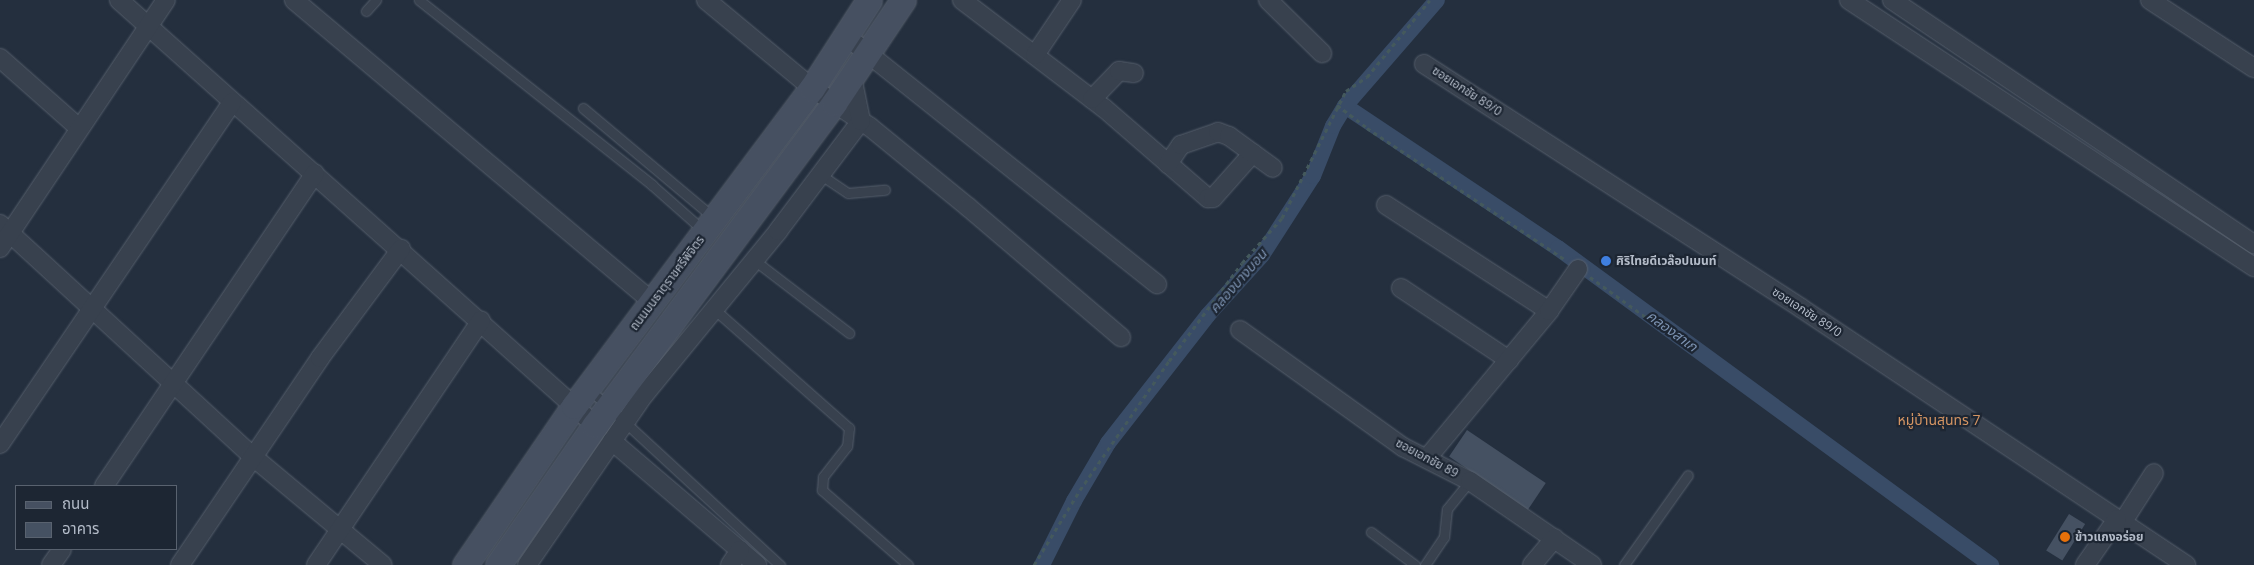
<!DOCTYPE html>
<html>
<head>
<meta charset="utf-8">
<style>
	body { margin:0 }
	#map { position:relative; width:2254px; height:565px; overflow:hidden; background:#242f3e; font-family:"Open Sans","Noto Sans Thai",sans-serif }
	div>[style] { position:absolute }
	.canal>* { height:16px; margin:-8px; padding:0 8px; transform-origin:8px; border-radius:8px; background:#394c67 }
	.building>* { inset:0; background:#455162; transform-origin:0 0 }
	.path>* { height:3px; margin-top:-1.5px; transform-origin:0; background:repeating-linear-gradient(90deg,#44595c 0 4px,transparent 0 8px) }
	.roads { filter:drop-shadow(0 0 1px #565f6c) drop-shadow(0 0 1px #565f6c) }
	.lane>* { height:9px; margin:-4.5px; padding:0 4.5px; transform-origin:4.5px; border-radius:4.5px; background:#38414e }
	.street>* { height:18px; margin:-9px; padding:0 9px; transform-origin:9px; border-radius:9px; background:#38414e }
	.secondary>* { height:25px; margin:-12.5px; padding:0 12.5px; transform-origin:12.5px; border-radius:12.5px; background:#465061 }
	.dots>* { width:14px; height:14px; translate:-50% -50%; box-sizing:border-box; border:2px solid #1d2633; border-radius:50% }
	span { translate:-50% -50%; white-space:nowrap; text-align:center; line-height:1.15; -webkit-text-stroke:4.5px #1d2633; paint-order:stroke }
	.street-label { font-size:12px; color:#b4bcc9 }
	.poi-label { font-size:12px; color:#b4bcc9; font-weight:700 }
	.left { translate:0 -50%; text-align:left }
	.water-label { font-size:14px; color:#7c92b1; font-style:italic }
	.neighbourhood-label { font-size:14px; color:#d59563 }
	.legend { position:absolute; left:15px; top:485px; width:162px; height:65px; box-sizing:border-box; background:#1d2633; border:1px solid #59626f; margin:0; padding:6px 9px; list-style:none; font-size:15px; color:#b4bcc9 }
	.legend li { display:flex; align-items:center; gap:10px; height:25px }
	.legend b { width:25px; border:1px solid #59626f }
</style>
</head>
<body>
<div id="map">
	<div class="canal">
		<i style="left:1345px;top:106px;width:256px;rotate:33.7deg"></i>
		<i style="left:1558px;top:248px;width:537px;rotate:36.21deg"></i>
		<i style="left:1042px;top:565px;width:72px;rotate:-63.4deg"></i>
		<i style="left:1074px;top:501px;width:67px;rotate:-59.6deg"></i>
		<i style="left:1108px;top:443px;width:162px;rotate:-52deg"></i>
		<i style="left:1208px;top:315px;width:81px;rotate:-48deg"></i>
		<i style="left:1262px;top:255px;width:94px;rotate:-57.2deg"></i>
		<i style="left:1313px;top:176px;width:54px;rotate:-68.2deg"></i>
		<i style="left:1333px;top:126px;width:23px;rotate:-59deg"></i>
		<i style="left:1345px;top:106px;width:140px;rotate:-49deg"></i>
	</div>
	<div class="building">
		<i style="left:1467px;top:430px;width:95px;height:32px;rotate:34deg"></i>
		<i style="left:2069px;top:514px;width:19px;height:43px;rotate:32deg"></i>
	</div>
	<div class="path">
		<i style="left:1337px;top:105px;width:38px;rotate:37deg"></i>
		<i style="left:1367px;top:128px;width:239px;rotate:33.6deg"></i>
		<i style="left:1590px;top:277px;width:70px;rotate:35.7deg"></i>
		<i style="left:1034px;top:565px;width:88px;rotate:-58.5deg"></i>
		<i style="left:1080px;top:490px;width:157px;rotate:-55.4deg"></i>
		<i style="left:1169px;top:361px;width:122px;rotate:-53.3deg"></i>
		<i style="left:1242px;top:263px;width:60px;rotate:-48.4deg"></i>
		<i style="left:1282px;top:218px;width:142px;rotate:-63.3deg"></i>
		<i style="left:1346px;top:91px;width:25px;rotate:-34deg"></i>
		<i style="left:1367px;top:77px;width:99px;rotate:-50.7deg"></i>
	</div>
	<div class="roads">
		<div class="lane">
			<i style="left:419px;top:0;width:298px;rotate:38.4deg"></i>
			<i style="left:652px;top:185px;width:69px;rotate:41.5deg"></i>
			<i style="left:366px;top:11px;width:15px;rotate:-48deg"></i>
			<i style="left:583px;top:108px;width:170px;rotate:40deg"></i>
			<i style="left:821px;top:175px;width:32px;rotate:34deg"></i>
			<i style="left:848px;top:193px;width:37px;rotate:-5deg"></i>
			<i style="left:754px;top:260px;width:120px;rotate:37.5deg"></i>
			<i style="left:714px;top:309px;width:180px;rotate:41.4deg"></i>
			<i style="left:849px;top:428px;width:18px;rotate:96deg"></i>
			<i style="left:847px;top:446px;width:39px;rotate:128deg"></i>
			<i style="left:823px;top:477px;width:13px;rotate:94deg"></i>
			<i style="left:822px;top:490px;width:114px;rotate:41.1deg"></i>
			<i style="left:589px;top:389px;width:260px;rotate:42.7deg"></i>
			<i style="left:1371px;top:532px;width:55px;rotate:36.9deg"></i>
			<i style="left:1425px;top:565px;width:34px;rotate:-56deg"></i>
			<i style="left:1444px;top:537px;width:28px;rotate:-84deg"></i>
			<i style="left:1447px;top:509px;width:36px;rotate:-51deg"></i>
			<i style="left:1624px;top:565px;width:110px;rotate:-54.6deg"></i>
		</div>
		<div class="street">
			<i style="left:119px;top:0;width:638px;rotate:41.76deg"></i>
			<i style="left:294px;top:0;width:469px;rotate:40.1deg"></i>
			<i style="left:706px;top:0;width:138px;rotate:39.7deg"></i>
			<i style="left:812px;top:88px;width:70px;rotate:33.9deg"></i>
			<i style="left:870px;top:127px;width:127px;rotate:39.2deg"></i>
			<i style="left:968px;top:207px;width:201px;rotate:40.4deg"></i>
			<i style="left:962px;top:0;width:178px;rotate:37.3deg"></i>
			<i style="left:1104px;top:108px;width:138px;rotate:40.9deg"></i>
			<i style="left:1208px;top:198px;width:5px"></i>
			<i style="left:1213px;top:198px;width:60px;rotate:-48.4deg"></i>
			<i style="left:1268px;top:0;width:76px;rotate:44.5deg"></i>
			<i style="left:1849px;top:0;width:485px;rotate:33.4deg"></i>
			<i style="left:1892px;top:0;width:437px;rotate:34deg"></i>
			<i style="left:2150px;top:0;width:124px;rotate:33.2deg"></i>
			<i style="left:846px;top:36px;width:398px;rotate:38.6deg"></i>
			<i style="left:1035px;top:55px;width:66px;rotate:-56.1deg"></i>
			<i style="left:0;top:58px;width:104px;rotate:41.5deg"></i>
			<i style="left:1424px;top:64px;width:449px;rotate:32.9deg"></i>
			<i style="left:1801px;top:308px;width:463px;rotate:33.7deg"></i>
			<i style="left:1092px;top:99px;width:39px;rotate:-46deg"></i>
			<i style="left:1119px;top:71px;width:15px;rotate:8deg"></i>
			<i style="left:1168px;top:164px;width:23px;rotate:-56deg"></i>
			<i style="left:1181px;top:145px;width:39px;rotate:-19deg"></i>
			<i style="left:1218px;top:132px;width:12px;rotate:20deg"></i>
			<i style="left:1229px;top:136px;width:54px;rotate:36deg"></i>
			<i style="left:1386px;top:205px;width:194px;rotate:33deg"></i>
			<i style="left:0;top:224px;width:343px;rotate:42.6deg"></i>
			<i style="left:252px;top:456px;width:170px;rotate:39.8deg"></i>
			<i style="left:0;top:248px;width:298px;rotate:-56.2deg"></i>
			<i style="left:1401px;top:288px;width:130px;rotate:33.7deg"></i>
			<i style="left:1240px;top:330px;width:201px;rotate:35.7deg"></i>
			<i style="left:1403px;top:447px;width:75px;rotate:26.9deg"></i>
			<i style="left:1470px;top:481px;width:148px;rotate:34.5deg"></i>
			<i style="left:612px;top:441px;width:191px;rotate:40.5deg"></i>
			<i style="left:0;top:444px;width:413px;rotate:-55.8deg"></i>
			<i style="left:1428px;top:457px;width:190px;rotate:-50.3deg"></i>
			<i style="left:1549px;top:311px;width:51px;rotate:-55.4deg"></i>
			<i style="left:104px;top:486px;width:377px;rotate:-56deg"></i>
			<i style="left:2122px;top:523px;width:59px;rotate:-57.4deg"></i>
			<i style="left:51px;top:565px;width:19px;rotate:-55deg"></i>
			<i style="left:180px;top:565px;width:250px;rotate:-55.9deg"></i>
			<i style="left:320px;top:358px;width:136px;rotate:-53.4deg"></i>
			<i style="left:316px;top:565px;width:295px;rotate:-56deg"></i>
			<i style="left:527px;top:565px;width:206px;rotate:-55.5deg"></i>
			<i style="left:644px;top:395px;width:212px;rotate:-50.7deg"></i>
			<i style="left:778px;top:231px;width:138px;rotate:-53deg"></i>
			<i style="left:861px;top:121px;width:45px;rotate:-101.6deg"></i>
			<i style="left:730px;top:565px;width:18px;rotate:-56deg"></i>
			<i style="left:1532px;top:565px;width:35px;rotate:-50deg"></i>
			<i style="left:2085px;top:565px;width:56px;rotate:-55.2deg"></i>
		</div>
		<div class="secondary">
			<i style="left:465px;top:565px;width:193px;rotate:-55.6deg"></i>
			<i style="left:574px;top:406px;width:397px;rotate:-53.2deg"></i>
			<i style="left:812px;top:88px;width:105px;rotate:-57.1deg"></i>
			<i style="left:498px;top:565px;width:170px;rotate:-55.3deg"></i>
			<i style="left:595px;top:425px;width:401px;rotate:-53.4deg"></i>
			<i style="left:834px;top:103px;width:124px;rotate:-56.2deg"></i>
		</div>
	</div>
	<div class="dots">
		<i style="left:1606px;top:261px;background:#3f7fe0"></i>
		<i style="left:2065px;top:537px;background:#e8710a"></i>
	</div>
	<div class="street-label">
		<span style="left:1467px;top:91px;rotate:33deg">ซอยเอกชัย 89/0</span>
		<span style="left:667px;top:283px;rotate:-53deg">ถนนมนธาตุราชศรีพิจิตร</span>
		<span style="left:1807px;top:312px;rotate:33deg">ซอยเอกชัย 89/0</span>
		<span style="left:1427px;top:458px;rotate:28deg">ซอยเอกชัย 89</span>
	</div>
	<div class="poi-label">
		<span class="left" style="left:1616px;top:261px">ศิริไทยดีเวล๊อปเมนท์</span>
		<span class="left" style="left:2075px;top:537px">ข้าวแกงอร่อย</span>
	</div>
	<div class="water-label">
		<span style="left:1238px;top:281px;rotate:-49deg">คลองบางบอน</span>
		<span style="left:1672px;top:331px;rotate:36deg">คลองสาเก</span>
	</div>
	<div class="neighbourhood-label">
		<span style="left:1939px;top:420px">หมู่บ้านสุนทร 7</span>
	</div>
	<ul class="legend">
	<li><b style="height:6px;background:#465061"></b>ถนน</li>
	<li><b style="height:14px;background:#455162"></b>อาคาร</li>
	</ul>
</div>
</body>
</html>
